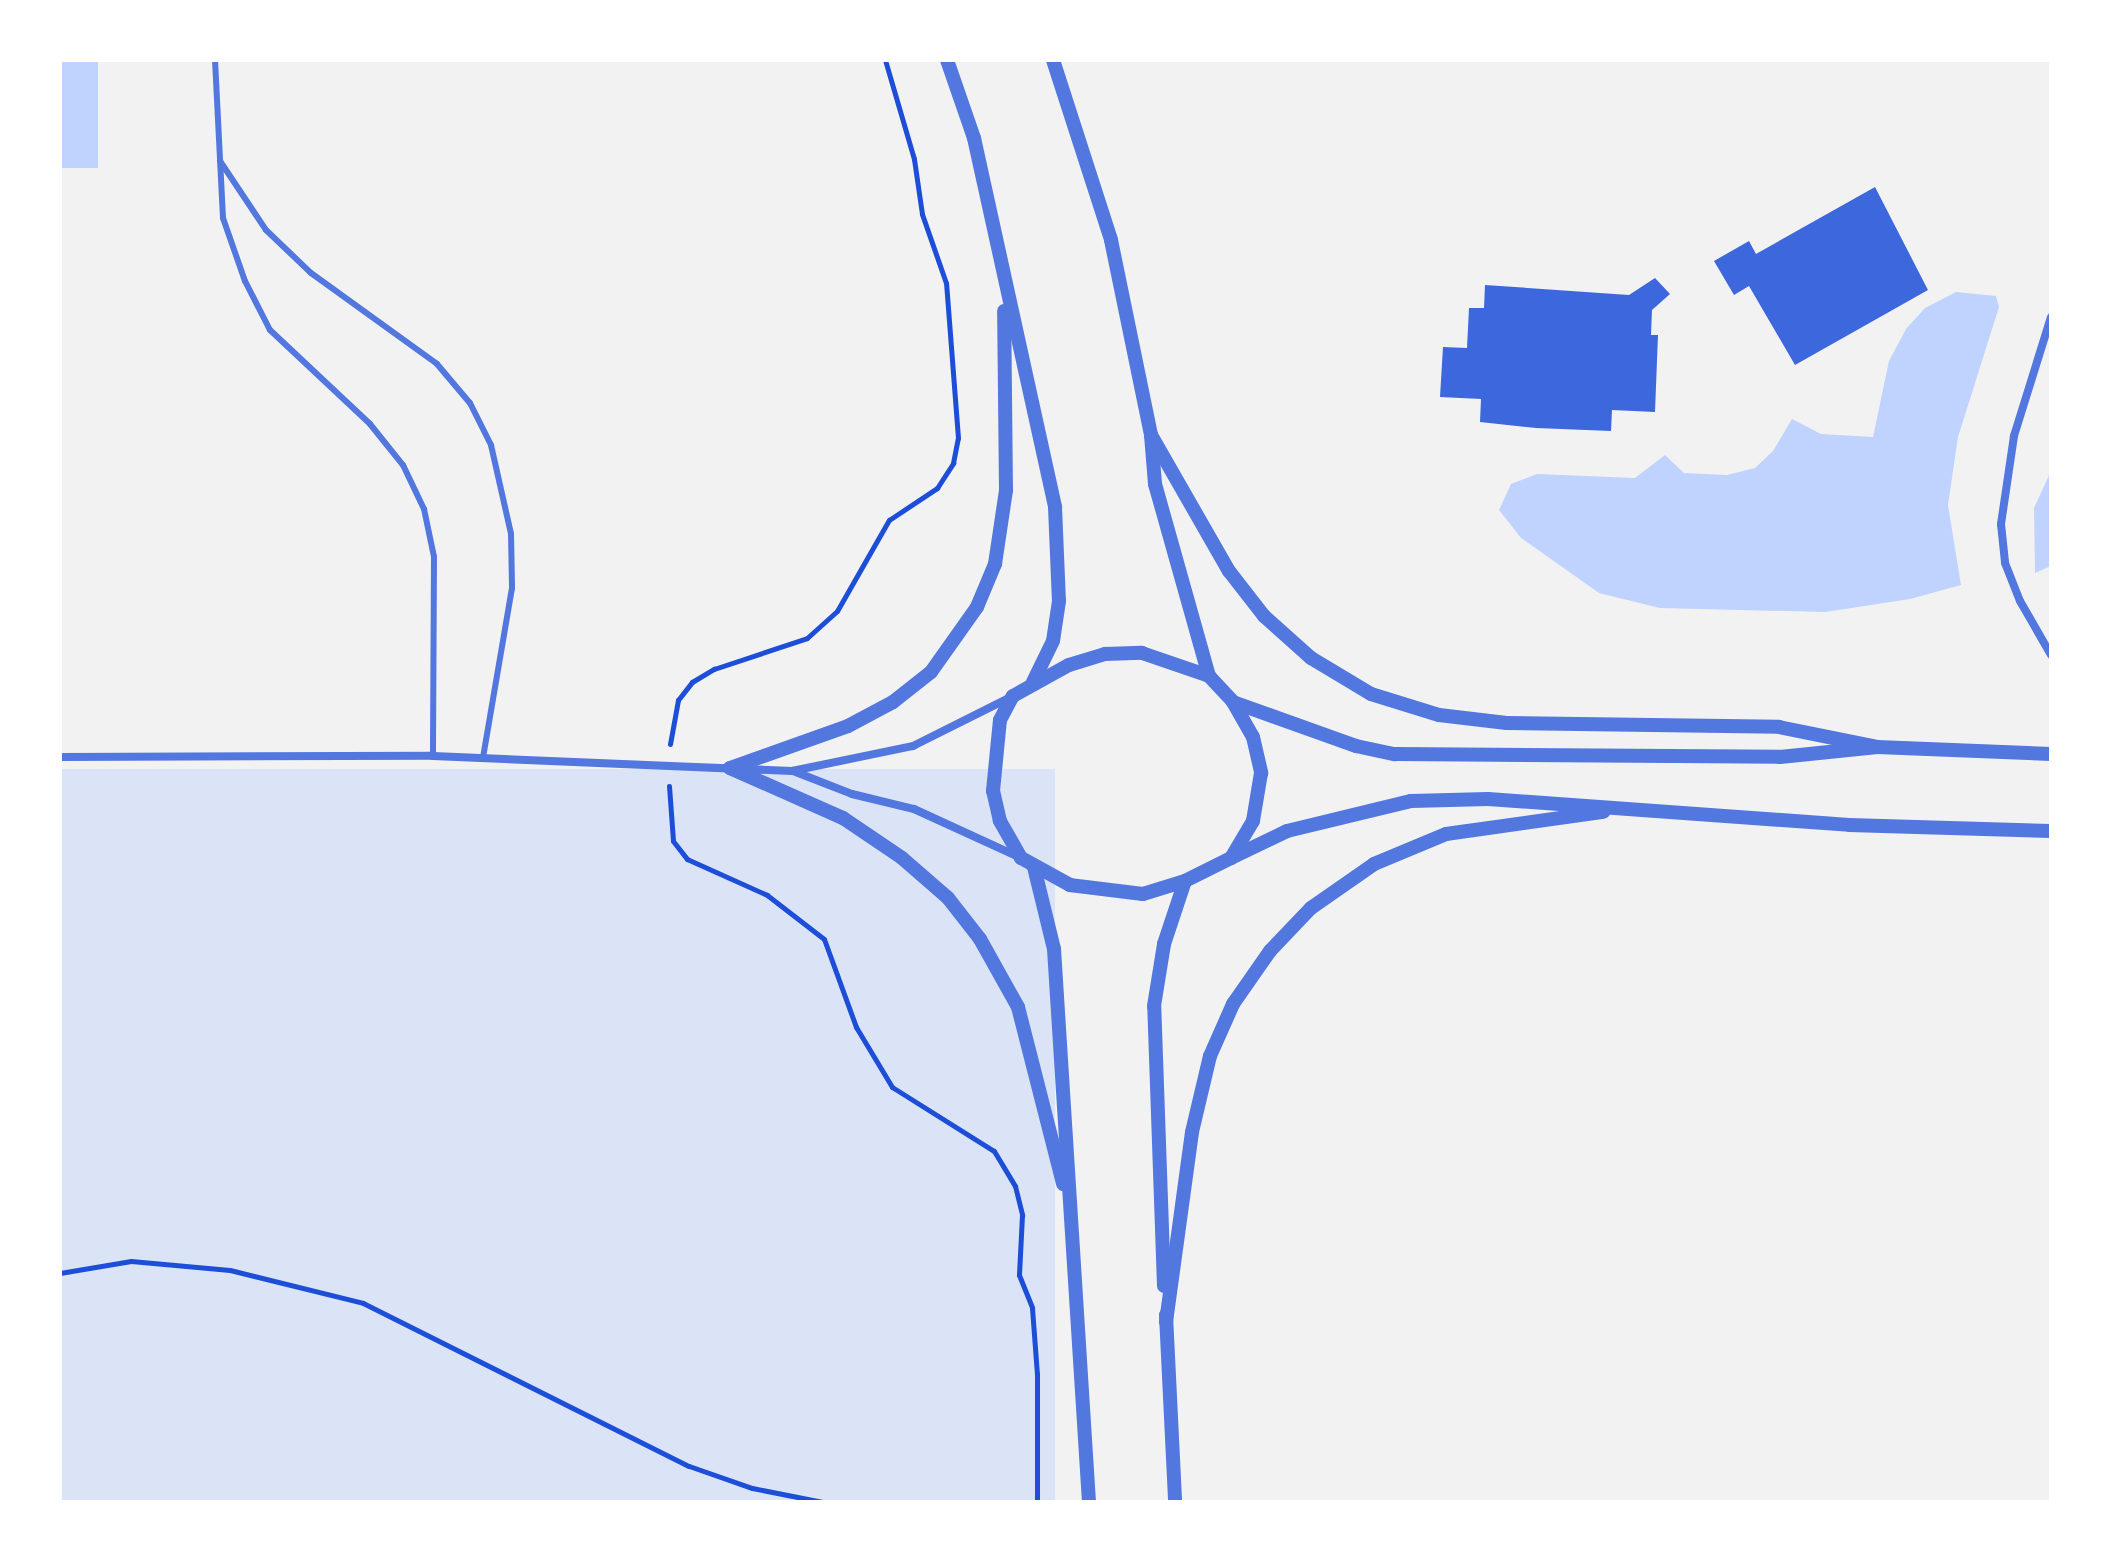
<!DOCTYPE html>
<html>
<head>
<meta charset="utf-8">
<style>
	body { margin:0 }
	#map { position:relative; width:2111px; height:1562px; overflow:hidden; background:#f2f2f2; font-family:"PT Serif",serif }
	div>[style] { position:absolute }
	.green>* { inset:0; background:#dbe4f7; transform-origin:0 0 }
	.water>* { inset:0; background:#bfd3fe; transform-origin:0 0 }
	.building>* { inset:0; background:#3d67dc }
	.path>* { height:5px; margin:-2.5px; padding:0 2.5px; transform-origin:2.5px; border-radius:2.5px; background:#1d4ed8 }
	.service>* { height:6px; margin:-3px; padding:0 3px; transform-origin:3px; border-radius:3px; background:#5277de }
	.minor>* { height:8px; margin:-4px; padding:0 4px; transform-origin:4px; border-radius:4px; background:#5277de }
	.tertiary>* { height:14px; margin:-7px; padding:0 7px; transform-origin:7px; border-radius:7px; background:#5277de }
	span { translate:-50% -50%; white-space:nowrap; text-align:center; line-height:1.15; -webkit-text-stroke:6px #fff; paint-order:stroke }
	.frame { position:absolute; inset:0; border:62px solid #fff; pointer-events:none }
</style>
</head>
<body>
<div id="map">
	<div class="green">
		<i style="left:1055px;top:769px;width:733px;height:996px;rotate:90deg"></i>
	</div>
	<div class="water">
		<i style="left:60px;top:60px;width:38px;height:108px"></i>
		<i style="clip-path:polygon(1956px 292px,1996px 296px,1999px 307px,1958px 437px,1948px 505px,1961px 585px,1910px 599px,1825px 612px,1660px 608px,1599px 593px,1521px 538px,1499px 510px,1511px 484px,1537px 474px,1635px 478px,1665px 455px,1684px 473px,1727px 475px,1755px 468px,1773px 451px,1792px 419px,1821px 434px,1873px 437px,1889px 361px,1906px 329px,1925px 308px)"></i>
		<i style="clip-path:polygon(2051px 471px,2051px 566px,2035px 573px,2034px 508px)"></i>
	</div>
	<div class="building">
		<i style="clip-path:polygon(1875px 187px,1928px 290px,1795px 365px,1749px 286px,1734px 295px,1714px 261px,1749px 241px,1756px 254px)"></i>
		<i style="clip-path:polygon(1655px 278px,1670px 294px,1652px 310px,1651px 335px,1658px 335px,1655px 412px,1612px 410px,1611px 431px,1536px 428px,1480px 422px,1481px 399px,1440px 397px,1443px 347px,1467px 348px,1469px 308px,1484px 308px,1485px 285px,1629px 295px)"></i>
	</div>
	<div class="path">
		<i style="left:670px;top:744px;width:45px;rotate:-79.7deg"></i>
		<i style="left:678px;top:700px;width:23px;rotate:-52deg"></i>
		<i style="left:692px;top:682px;width:26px;rotate:-31deg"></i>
		<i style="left:714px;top:669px;width:98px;rotate:-18.4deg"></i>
		<i style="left:807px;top:638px;width:40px;rotate:-42deg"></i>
		<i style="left:837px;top:611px;width:105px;rotate:-60.3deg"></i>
		<i style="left:889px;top:520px;width:58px;rotate:-33.7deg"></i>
		<i style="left:937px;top:488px;width:30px;rotate:-57deg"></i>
		<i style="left:953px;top:463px;width:25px;rotate:-79deg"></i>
		<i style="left:958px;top:438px;width:155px;rotate:-94.4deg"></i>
		<i style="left:946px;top:283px;width:73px;rotate:-109.2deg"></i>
		<i style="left:922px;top:214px;width:56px;rotate:-98.3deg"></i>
		<i style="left:914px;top:159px;width:103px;rotate:-106.3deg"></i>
		<i style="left:669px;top:786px;width:55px;rotate:85.8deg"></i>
		<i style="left:673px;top:841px;width:23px;rotate:52deg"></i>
		<i style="left:687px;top:859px;width:88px;rotate:24.2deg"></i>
		<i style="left:767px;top:895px;width:72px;rotate:37.7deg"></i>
		<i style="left:824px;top:939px;width:94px;rotate:70deg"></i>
		<i style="left:856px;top:1027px;width:70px;rotate:59deg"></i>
		<i style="left:892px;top:1087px;width:120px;rotate:32.1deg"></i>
		<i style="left:994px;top:1151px;width:41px;rotate:59deg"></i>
		<i style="left:1015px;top:1186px;width:30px;rotate:76deg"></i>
		<i style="left:1022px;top:1215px;width:60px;rotate:92.9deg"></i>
		<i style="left:1019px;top:1275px;width:35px;rotate:68deg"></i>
		<i style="left:1032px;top:1308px;width:66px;rotate:85.7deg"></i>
		<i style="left:1037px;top:1374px;width:128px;rotate:90deg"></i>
		<i style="left:60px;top:1273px;width:72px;rotate:-9.6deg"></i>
		<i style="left:131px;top:1261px;width:99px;rotate:5.2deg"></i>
		<i style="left:230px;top:1270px;width:137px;rotate:13.9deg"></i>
		<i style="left:363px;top:1303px;width:364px;rotate:26.6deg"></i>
		<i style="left:689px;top:1466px;width:67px;rotate:19.2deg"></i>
		<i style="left:752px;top:1488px;width:72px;rotate:11.2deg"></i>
	</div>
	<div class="service">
		<i style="left:215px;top:60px;width:158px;rotate:87.1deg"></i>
		<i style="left:223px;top:218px;width:67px;rotate:70.8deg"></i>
		<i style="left:245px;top:281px;width:55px;rotate:63deg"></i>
		<i style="left:270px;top:330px;width:137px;rotate:43.2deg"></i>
		<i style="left:370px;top:424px;width:53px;rotate:51.2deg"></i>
		<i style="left:403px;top:465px;width:49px;rotate:64.5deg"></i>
		<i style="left:424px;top:509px;width:49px;rotate:78.2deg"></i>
		<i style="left:434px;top:557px;width:199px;rotate:90.3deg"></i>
		<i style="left:220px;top:161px;width:83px;rotate:56.3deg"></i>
		<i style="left:266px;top:230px;width:62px;rotate:43.7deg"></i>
		<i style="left:311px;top:273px;width:155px;rotate:35.8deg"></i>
		<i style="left:437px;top:364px;width:51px;rotate:49.8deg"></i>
		<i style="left:470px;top:403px;width:47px;rotate:63.4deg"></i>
		<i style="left:491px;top:445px;width:91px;rotate:77.3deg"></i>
		<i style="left:511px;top:534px;width:54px;rotate:88.9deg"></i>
		<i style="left:512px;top:588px;width:172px;rotate:99.7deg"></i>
	</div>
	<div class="minor">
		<i style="left:2051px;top:317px;width:125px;rotate:107.3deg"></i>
		<i style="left:2014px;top:436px;width:89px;rotate:98.4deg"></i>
		<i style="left:2001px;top:524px;width:39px;rotate:84deg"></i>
		<i style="left:2005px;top:563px;width:41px;rotate:68.5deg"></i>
		<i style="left:2020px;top:601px;width:62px;rotate:60.1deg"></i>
		<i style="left:60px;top:757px;width:373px;rotate:-0.2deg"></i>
		<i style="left:433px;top:756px;width:359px;rotate:2.4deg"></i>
		<i style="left:792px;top:771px;width:124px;rotate:-11.7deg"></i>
		<i style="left:913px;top:746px;width:107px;rotate:-26.6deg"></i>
		<i style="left:793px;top:771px;width:63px;rotate:21.3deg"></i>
		<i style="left:852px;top:794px;width:64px;rotate:13.6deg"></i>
		<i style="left:914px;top:809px;width:115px;rotate:24.6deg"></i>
	</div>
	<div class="tertiary">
		<i style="left:947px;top:60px;width:83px;rotate:70.9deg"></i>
		<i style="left:974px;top:138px;width:378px;rotate:77.6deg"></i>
		<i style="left:1055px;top:507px;width:94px;rotate:87.6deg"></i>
		<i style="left:1059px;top:601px;width:40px;rotate:98.5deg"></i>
		<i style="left:1053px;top:641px;width:46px;rotate:116deg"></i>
		<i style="left:1053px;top:60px;width:189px;rotate:72.1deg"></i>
		<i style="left:1111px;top:240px;width:199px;rotate:78.4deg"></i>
		<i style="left:1151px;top:435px;width:49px;rotate:85.3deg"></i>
		<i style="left:1155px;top:484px;width:199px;rotate:74.3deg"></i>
		<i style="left:1151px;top:435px;width:157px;rotate:60.2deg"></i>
		<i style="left:1229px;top:571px;width:57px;rotate:52.1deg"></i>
		<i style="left:1264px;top:616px;width:63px;rotate:41.8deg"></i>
		<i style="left:1311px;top:658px;width:70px;rotate:31deg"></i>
		<i style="left:1371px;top:694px;width:71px;rotate:17.2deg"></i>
		<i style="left:1439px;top:715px;width:68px;rotate:6.7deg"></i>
		<i style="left:1507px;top:723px;width:272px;rotate:0.8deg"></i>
		<i style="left:1779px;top:727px;width:100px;rotate:11.5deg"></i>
		<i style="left:1142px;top:653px;width:71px;rotate:18.9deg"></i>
		<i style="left:1209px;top:676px;width:35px;rotate:47deg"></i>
		<i style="left:1233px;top:702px;width:40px;rotate:60.3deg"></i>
		<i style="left:1253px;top:737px;width:37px;rotate:77deg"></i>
		<i style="left:1261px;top:773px;width:49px;rotate:99.5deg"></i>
		<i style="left:1253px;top:821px;width:43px;rotate:120.7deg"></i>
		<i style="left:1231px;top:858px;width:51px;rotate:153.4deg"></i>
		<i style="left:1185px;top:881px;width:44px;rotate:162.8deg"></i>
		<i style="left:1143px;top:894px;width:74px;rotate:-173deg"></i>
		<i style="left:1070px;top:885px;width:56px;rotate:-151.1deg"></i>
		<i style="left:1021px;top:858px;width:43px;rotate:-119.6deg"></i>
		<i style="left:1000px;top:821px;width:31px;rotate:-103deg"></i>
		<i style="left:993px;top:791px;width:71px;rotate:-84.4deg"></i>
		<i style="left:1000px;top:720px;width:27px;rotate:-62deg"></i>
		<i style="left:1013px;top:696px;width:64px;rotate:-29deg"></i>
		<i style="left:1069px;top:665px;width:38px;rotate:-17deg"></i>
		<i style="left:1105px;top:654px;width:37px;rotate:-2deg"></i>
		<i style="left:1233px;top:702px;width:131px;rotate:19.7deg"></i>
		<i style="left:1356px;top:746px;width:40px;rotate:12deg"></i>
		<i style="left:1395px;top:754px;width:385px;rotate:0.4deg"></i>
		<i style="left:1780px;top:757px;width:98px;rotate:-5.9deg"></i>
		<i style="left:1877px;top:747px;width:174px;rotate:2.3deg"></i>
		<i style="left:730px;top:768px;width:125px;rotate:-19.6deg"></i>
		<i style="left:848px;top:726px;width:51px;rotate:-28.1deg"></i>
		<i style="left:893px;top:702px;width:48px;rotate:-38.3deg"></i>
		<i style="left:931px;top:672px;width:80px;rotate:-54.7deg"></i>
		<i style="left:977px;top:607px;width:47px;rotate:-67.3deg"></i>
		<i style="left:995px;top:564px;width:75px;rotate:-81.5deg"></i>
		<i style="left:1006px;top:490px;width:179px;rotate:-90.6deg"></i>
		<i style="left:730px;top:768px;width:124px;rotate:23.9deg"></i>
		<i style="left:843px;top:818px;width:71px;rotate:34.1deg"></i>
		<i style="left:902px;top:858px;width:61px;rotate:41deg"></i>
		<i style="left:948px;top:898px;width:52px;rotate:52deg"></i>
		<i style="left:980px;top:939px;width:78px;rotate:60.8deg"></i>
		<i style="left:1018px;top:1007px;width:183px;rotate:75.7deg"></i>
		<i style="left:1231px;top:858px;width:62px;rotate:-25.7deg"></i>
		<i style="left:1287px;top:831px;width:128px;rotate:-13.6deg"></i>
		<i style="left:1411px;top:801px;width:77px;rotate:-1.5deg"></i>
		<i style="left:1488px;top:799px;width:362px;rotate:4.1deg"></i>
		<i style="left:1849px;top:825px;width:202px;rotate:1.7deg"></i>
		<i style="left:1034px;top:867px;width:84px;rotate:76.3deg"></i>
		<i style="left:1054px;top:949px;width:554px;rotate:86.38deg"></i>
		<i style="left:1164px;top:1286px;width:280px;rotate:-92deg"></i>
		<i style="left:1154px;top:1006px;width:63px;rotate:-80.8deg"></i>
		<i style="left:1164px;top:944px;width:66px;rotate:-71.6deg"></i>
		<i style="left:1166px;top:1315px;width:187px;rotate:87.2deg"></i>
		<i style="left:1166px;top:1322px;width:192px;rotate:-82.2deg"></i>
		<i style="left:1192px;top:1132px;width:78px;rotate:-76.7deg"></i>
		<i style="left:1210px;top:1056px;width:57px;rotate:-66.1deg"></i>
		<i style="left:1233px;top:1004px;width:65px;rotate:-55.1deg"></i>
		<i style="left:1270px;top:951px;width:59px;rotate:-46.4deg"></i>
		<i style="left:1311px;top:908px;width:77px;rotate:-34.9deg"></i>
		<i style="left:1374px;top:864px;width:78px;rotate:-22.6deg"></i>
		<i style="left:1446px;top:834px;width:159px;rotate:-8deg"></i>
	</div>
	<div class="frame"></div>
</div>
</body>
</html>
